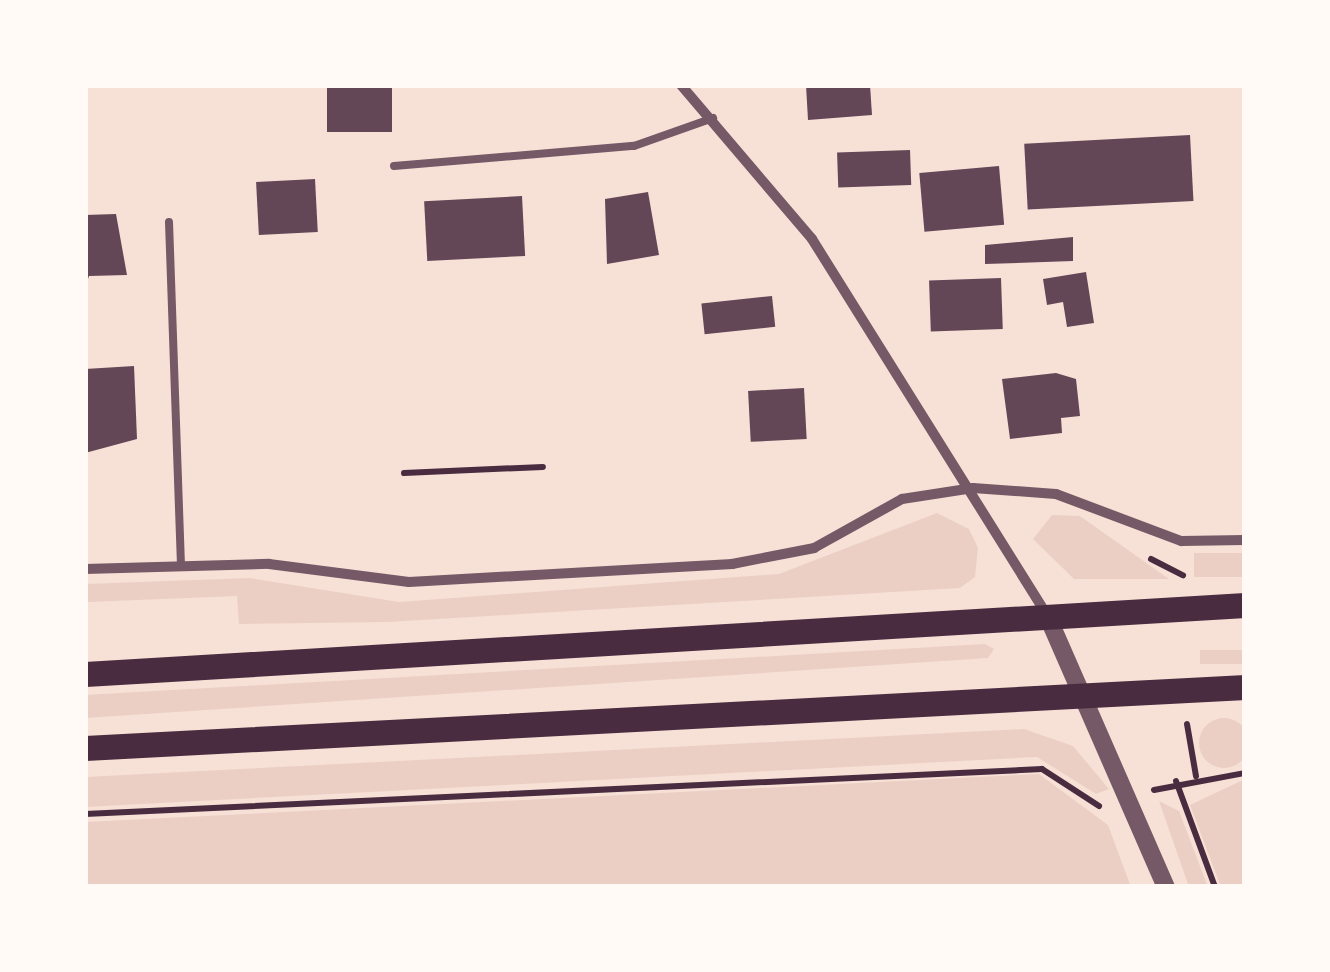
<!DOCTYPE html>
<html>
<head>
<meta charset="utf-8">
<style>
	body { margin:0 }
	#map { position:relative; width:1330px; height:972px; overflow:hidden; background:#f7e1d7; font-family:Signika,sans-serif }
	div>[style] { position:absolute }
	.green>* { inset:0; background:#ebcfc5; transform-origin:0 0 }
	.round { border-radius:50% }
	.building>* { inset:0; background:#644757; transform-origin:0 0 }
	.path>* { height:6px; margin:-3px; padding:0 3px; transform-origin:3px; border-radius:3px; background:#4a2c40 }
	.service>* { height:8px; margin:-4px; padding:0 4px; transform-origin:4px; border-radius:4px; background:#755966 }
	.minor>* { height:10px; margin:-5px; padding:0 5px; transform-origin:5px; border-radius:5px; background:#755966 }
	.tertiary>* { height:18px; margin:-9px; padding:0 9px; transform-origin:9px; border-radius:9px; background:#755966 }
	.primary>* { height:25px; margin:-12.5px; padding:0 12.5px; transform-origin:12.5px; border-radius:12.5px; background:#4a2c40 }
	span { translate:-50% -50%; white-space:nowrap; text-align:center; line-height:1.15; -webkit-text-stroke:8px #fffaf5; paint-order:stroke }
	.frame { position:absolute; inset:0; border:88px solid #fffaf5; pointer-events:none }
</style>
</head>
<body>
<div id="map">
	<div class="green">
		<i style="clip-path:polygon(937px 513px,969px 529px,978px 548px,975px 577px,960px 588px,387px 622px,239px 624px,237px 596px,88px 602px,85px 631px,85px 584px,250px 578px,399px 602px,779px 574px)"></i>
		<i style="clip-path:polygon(1052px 515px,1080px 516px,1169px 579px,1074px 579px,1033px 539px)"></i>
		<i style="left:1245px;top:553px;width:24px;height:51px;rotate:90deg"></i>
		<i style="clip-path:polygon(985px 644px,994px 649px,988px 658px,85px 718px,85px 695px)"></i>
		<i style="left:1245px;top:650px;width:14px;height:45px;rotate:90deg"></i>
		<i class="round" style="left:1199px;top:718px;width:50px;height:50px"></i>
		<i style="clip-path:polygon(1024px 729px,1073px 746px,1109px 789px,1096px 794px,1037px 757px,85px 807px,85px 777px)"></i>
		<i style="clip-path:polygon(1039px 774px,1108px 825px,1131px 887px,85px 887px,85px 822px)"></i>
		<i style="clip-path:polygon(1245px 779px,1245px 887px,1221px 887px,1190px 805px)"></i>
		<i style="clip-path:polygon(1159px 801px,1179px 811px,1208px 887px,1189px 887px)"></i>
	</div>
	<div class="building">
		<i style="left:327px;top:85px;width:65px;height:47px"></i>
		<i style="clip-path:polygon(806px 85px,870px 85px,872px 115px,808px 120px)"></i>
		<i style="left:1190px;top:135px;width:66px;height:166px;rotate:87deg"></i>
		<i style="left:910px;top:150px;width:35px;height:73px;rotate:88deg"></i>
		<i style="left:999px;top:166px;width:59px;height:80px;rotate:85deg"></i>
		<i style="left:315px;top:179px;width:53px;height:59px;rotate:87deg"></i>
		<i style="clip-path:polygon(648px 192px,659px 255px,607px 264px,605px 199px)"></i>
		<i style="left:522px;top:196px;width:60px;height:98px;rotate:87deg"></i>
		<i style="clip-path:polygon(116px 214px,127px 275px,89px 276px,85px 288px,85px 215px)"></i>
		<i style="clip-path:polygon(1073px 237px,1073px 261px,985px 264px,985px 245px)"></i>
		<i style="clip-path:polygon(1086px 272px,1094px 323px,1067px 327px,1063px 302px,1047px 305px,1043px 279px)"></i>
		<i style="left:1001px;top:278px;width:51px;height:72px;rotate:88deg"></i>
		<i style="left:772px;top:296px;width:31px;height:71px;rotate:84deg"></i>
		<i style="clip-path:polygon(134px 366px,137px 439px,85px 453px,85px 369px)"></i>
		<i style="clip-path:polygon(1056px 373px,1076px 379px,1080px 416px,1061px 418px,1062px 433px,1010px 439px,1002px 379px)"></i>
		<i style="left:804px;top:388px;width:51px;height:56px;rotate:87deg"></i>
	</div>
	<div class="path">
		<i style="left:404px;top:473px;width:139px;rotate:-2.5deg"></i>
		<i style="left:1151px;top:559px;width:36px;rotate:27deg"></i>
		<i style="left:1187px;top:724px;width:53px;rotate:80.2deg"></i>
		<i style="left:1176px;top:781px;width:113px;rotate:69.8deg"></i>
		<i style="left:1154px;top:790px;width:93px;rotate:-10.6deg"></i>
		<i style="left:85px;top:814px;width:958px;rotate:-2.69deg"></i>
		<i style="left:1042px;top:769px;width:68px;rotate:33deg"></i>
	</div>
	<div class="service">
		<i style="left:394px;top:166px;width:241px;rotate:-4.8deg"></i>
		<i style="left:634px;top:146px;width:84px;rotate:-19.5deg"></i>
		<i style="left:169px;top:222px;width:343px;rotate:88deg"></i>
	</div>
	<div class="minor">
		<i style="left:681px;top:85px;width:202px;rotate:49.6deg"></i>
		<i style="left:812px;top:239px;width:441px;rotate:58deg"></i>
		<i style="left:85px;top:569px;width:184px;rotate:-1.6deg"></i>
		<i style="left:269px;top:564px;width:141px;rotate:7.3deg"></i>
		<i style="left:409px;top:582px;width:324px;rotate:-3.2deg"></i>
		<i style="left:732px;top:564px;width:84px;rotate:-11deg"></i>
		<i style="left:814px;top:548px;width:101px;rotate:-29.1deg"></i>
		<i style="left:902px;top:499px;width:72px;rotate:-8.8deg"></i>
		<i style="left:973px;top:488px;width:83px;rotate:4.1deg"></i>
		<i style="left:1056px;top:494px;width:134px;rotate:20.6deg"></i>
		<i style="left:1181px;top:541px;width:64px;rotate:-0.9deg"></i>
	</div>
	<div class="tertiary">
		<i style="left:1047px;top:615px;width:297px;rotate:66.4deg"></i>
	</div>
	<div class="primary">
		<i style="left:85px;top:674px;width:1162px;rotate:-3.4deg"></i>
		<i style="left:85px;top:748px;width:1162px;rotate:-3.01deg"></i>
	</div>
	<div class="frame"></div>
</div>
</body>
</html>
